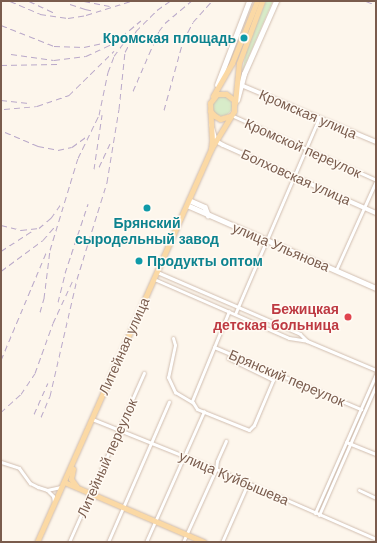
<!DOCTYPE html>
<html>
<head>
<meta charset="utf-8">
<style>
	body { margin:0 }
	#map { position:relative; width:377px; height:543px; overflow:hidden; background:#fdf6ec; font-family:Helvetica,sans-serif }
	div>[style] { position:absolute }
	.green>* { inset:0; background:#d8ecc9 }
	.round { border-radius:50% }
	.roads { filter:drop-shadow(0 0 1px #d1beb0) drop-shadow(0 0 1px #d1beb0) }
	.minor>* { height:3px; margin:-1.5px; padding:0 1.5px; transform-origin:1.5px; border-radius:1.5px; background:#fff }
	.tertiary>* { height:4px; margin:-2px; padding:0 2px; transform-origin:2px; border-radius:2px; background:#fff }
	.secondary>* { height:4.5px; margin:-2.25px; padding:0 2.25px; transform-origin:2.25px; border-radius:2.25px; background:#fff }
	.primary>* { height:5px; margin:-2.5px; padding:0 2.5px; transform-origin:2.5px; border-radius:2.5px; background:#fbd9a5 }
	.rail>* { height:1px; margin-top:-0.5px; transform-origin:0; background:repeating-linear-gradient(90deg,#b9a8c9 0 6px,transparent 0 10px) }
	.dots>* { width:11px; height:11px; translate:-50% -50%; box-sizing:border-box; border:2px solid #fffaf3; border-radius:50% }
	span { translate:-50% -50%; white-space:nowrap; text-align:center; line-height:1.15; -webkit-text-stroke:3px #fffaf3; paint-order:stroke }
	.culture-label { font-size:14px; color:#0d838f; font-weight:700 }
	.right { translate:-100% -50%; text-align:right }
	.left { translate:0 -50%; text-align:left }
	.street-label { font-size:14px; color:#7a5c4d }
	.health-label { font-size:14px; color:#be3a42; font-weight:700 }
	.frame { position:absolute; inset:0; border:2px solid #7a5c4d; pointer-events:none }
</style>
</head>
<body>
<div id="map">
	<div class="green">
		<i style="clip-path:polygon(266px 1px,273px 1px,242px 72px,248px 43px)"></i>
		<i class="round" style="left:212px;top:96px;width:20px;height:20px"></i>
	</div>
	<div class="roads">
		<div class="minor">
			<i style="left:231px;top:115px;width:159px;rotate:24.1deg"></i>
			<i style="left:336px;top:270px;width:98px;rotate:-65.8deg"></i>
			<i style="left:157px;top:272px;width:156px;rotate:23.4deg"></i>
			<i style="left:300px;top:334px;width:10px;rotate:45deg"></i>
			<i style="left:154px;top:279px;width:147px;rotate:23.6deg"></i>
			<i style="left:289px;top:338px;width:18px;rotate:9deg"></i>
			<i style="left:307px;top:341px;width:75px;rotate:22.8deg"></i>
			<i style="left:235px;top:314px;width:213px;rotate:-66.8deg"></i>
			<i style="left:173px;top:338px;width:7px;rotate:74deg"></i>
			<i style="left:175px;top:345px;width:33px;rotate:102deg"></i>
			<i style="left:168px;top:377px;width:17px;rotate:65deg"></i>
			<i style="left:175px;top:392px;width:21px;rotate:31deg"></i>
			<i style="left:214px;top:347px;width:160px;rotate:22.9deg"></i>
			<i style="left:228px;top:358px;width:50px;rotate:26.1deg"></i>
			<i style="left:273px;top:380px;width:49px;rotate:112.9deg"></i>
			<i style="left:254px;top:425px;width:7px;rotate:135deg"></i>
			<i style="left:249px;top:430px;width:56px;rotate:-158deg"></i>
			<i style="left:197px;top:409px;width:9px;rotate:-122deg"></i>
			<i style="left:192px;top:401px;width:97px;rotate:-67.7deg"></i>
			<i style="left:92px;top:419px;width:134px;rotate:22deg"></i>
			<i style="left:216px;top:469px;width:175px;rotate:23.6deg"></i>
			<i style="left:346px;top:442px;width:32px;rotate:22deg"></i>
			<i style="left:1px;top:462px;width:19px;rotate:18deg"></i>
			<i style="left:19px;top:468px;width:19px;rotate:54deg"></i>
			<i style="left:30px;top:483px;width:9px;rotate:27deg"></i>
			<i style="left:38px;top:487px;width:9px;rotate:18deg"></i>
			<i style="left:47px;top:490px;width:14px;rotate:-12deg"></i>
			<i style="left:47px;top:490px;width:8px;rotate:45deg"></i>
			<i style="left:53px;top:496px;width:6px;rotate:81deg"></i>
			<i style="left:359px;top:490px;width:19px;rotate:25deg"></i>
			<i style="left:315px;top:513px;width:152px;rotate:-66.3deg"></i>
			<i style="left:319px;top:515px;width:142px;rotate:-66.3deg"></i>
			<i style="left:69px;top:542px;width:185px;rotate:-66.1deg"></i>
			<i style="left:108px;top:542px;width:153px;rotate:-66.5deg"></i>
			<i style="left:146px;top:542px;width:143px;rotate:-66.1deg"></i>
			<i style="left:183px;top:542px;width:80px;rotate:-65.7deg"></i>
			<i style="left:216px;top:469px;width:8px;rotate:-83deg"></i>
			<i style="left:217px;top:461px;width:22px;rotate:-66deg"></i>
			<i style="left:222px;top:542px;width:64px;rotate:-66.2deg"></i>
		</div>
		<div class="tertiary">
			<i style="left:241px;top:85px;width:147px;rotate:22.9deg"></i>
			<i style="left:211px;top:124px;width:18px;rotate:74deg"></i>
			<i style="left:216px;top:141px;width:8px;rotate:30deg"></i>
			<i style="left:223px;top:145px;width:167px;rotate:24deg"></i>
		</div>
		<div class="secondary">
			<i style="left:217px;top:85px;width:90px;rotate:-69.1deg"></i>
			<i style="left:237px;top:100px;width:27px;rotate:-75deg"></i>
			<i style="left:244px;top:74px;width:80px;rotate:-66.3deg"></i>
			<i style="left:189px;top:200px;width:17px;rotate:24deg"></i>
			<i style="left:205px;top:207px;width:9px;rotate:69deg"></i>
			<i style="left:187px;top:205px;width:206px;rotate:23.7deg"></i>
		</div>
		<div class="primary">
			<i style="left:213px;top:96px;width:38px;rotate:-60deg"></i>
			<i style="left:232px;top:63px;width:67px;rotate:-68deg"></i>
			<i style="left:235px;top:103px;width:40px;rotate:-84.3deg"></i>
			<i style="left:239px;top:63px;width:66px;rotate:-69.6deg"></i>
			<i style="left:210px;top:111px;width:7px;rotate:45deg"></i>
			<i style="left:215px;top:116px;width:6px;rotate:31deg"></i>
			<i style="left:220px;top:119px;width:10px;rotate:-17deg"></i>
			<i style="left:73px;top:469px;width:10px;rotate:101deg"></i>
			<i style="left:71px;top:479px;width:9px;rotate:54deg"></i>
			<i style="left:64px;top:482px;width:152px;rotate:23.2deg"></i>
			<i style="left:37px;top:542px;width:430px;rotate:-66.1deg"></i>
			<i style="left:211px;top:149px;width:44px;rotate:-58.8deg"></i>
			<i style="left:234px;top:111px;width:11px;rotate:-90deg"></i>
			<i style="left:234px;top:100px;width:10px;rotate:-143deg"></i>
			<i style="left:226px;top:94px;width:9px;rotate:180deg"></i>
			<i style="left:217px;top:94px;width:11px;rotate:128deg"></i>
			<i style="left:210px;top:103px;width:37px;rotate:87deg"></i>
			<i style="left:212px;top:140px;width:9px;rotate:96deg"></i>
		</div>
	</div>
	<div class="rail">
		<i style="left:10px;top:1px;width:33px;rotate:23deg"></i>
		<i style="left:40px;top:14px;width:28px;rotate:8deg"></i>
		<i style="left:68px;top:18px;width:18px;rotate:-9deg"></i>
		<i style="left:86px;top:15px;width:47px;rotate:-17.3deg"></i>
		<i style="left:29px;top:1px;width:29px;rotate:25deg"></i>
		<i style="left:84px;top:1px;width:26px;rotate:11deg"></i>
		<i style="left:366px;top:1px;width:11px;rotate:22deg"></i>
		<i style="left:70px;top:4px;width:16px;rotate:18deg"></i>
		<i style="left:85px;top:9px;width:10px;rotate:11deg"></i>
		<i style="left:1px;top:25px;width:57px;rotate:21.6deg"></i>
		<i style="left:54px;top:46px;width:30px;rotate:2deg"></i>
		<i style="left:84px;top:47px;width:24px;rotate:-12deg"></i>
		<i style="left:11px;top:54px;width:43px;rotate:7.9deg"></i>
		<i style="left:54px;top:60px;width:32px;rotate:-7deg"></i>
		<i style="left:86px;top:56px;width:31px;rotate:-25deg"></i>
		<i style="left:114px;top:43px;width:35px;rotate:-40deg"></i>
		<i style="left:1px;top:65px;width:56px;rotate:-1deg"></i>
		<i style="left:133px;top:91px;width:65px;rotate:-66.6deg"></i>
		<i style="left:159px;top:31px;width:10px;rotate:-53deg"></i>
		<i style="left:165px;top:23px;width:34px;rotate:-40deg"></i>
		<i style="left:1px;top:100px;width:30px;rotate:6deg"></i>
		<i style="left:4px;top:109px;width:33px;rotate:-5deg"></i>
		<i style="left:37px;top:106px;width:34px;rotate:-19deg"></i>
		<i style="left:69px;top:95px;width:63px;rotate:-44.4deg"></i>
		<i style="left:164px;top:110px;width:72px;rotate:-74.6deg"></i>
		<i style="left:183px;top:41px;width:21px;rotate:-62deg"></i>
		<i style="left:193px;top:22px;width:28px;rotate:-48deg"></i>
		<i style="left:5px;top:132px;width:36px;rotate:23deg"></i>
		<i style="left:38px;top:146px;width:20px;rotate:11deg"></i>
		<i style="left:58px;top:150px;width:14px;rotate:-12deg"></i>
		<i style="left:72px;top:147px;width:17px;rotate:-36deg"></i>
		<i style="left:99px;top:167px;width:26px;rotate:-65deg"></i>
		<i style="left:94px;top:169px;width:55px;rotate:-81.6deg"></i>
		<i style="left:1px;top:225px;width:21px;rotate:14deg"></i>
		<i style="left:21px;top:230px;width:18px;rotate:-6deg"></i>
		<i style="left:39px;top:228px;width:16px;rotate:-40deg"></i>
		<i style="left:51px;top:218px;width:19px;rotate:-55deg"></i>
		<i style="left:1px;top:251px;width:38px;rotate:-33deg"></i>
		<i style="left:1px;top:271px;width:52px;rotate:-36.4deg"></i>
		<i style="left:43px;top:240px;width:18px;rotate:-49deg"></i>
		<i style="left:58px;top:302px;width:30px;rotate:-76deg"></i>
		<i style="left:65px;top:273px;width:73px;rotate:-71.6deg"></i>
		<i style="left:40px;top:312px;width:15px;rotate:-74deg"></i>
		<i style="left:44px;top:298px;width:48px;rotate:-82.9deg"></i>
		<i style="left:50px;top:250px;width:96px;rotate:-73.1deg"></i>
		<i style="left:78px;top:158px;width:48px;rotate:-64deg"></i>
		<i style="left:99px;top:115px;width:44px;rotate:-78.2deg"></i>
		<i style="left:108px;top:72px;width:17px;rotate:-69deg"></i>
		<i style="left:114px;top:56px;width:22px;rotate:-54deg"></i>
		<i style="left:1px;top:360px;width:116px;rotate:-67.2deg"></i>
		<i style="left:1px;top:412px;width:27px;rotate:-42deg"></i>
		<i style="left:21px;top:394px;width:25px;rotate:-56deg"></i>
		<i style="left:35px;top:373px;width:53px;rotate:-70.2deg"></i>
		<i style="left:53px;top:323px;width:47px;rotate:-65.1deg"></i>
		<i style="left:34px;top:414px;width:34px;rotate:-66deg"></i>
		<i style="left:41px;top:417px;width:23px;rotate:-67deg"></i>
		<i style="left:50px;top:396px;width:120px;rotate:-77deg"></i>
		<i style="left:77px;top:279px;width:102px;rotate:-72.8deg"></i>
		<i style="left:107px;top:182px;width:74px;rotate:-80.7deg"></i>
		<i style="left:119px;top:109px;width:57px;rotate:-84deg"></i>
		<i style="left:125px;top:52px;width:24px;rotate:-62deg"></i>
		<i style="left:136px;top:31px;width:30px;rotate:-45deg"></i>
		<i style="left:157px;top:10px;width:16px;rotate:-35deg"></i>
	</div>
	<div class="dots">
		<i style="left:244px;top:38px;background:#0f9aa8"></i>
		<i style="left:147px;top:208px;background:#0f9aa8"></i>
		<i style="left:139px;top:261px;background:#0f9aa8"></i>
		<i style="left:348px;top:317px;background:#e0444e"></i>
	</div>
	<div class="culture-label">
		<span class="right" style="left:236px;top:38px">Кромская площадь</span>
		<span style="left:147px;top:231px">Брянский<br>сыродельный завод</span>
		<span class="left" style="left:147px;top:261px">Продукты оптом</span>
	</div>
	<div class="street-label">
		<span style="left:308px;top:114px;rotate:23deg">Кромская улица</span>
		<span style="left:303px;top:148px;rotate:24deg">Кромской переулок</span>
		<span style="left:296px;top:177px;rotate:24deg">Болховская улица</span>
		<span style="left:281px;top:247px;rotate:23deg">улица Ульянова</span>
		<span style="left:124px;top:346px;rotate:-66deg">Литейная улица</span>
		<span style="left:287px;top:378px;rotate:23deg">Брянский переулок</span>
		<span style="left:107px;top:458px;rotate:-66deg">Литейный переулок</span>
		<span style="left:234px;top:478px;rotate:23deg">улица Куйбышева</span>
	</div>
	<div class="health-label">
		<span class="right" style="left:339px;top:317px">Бежицкая<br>детская больница</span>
	</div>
	<div class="frame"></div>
</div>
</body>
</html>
